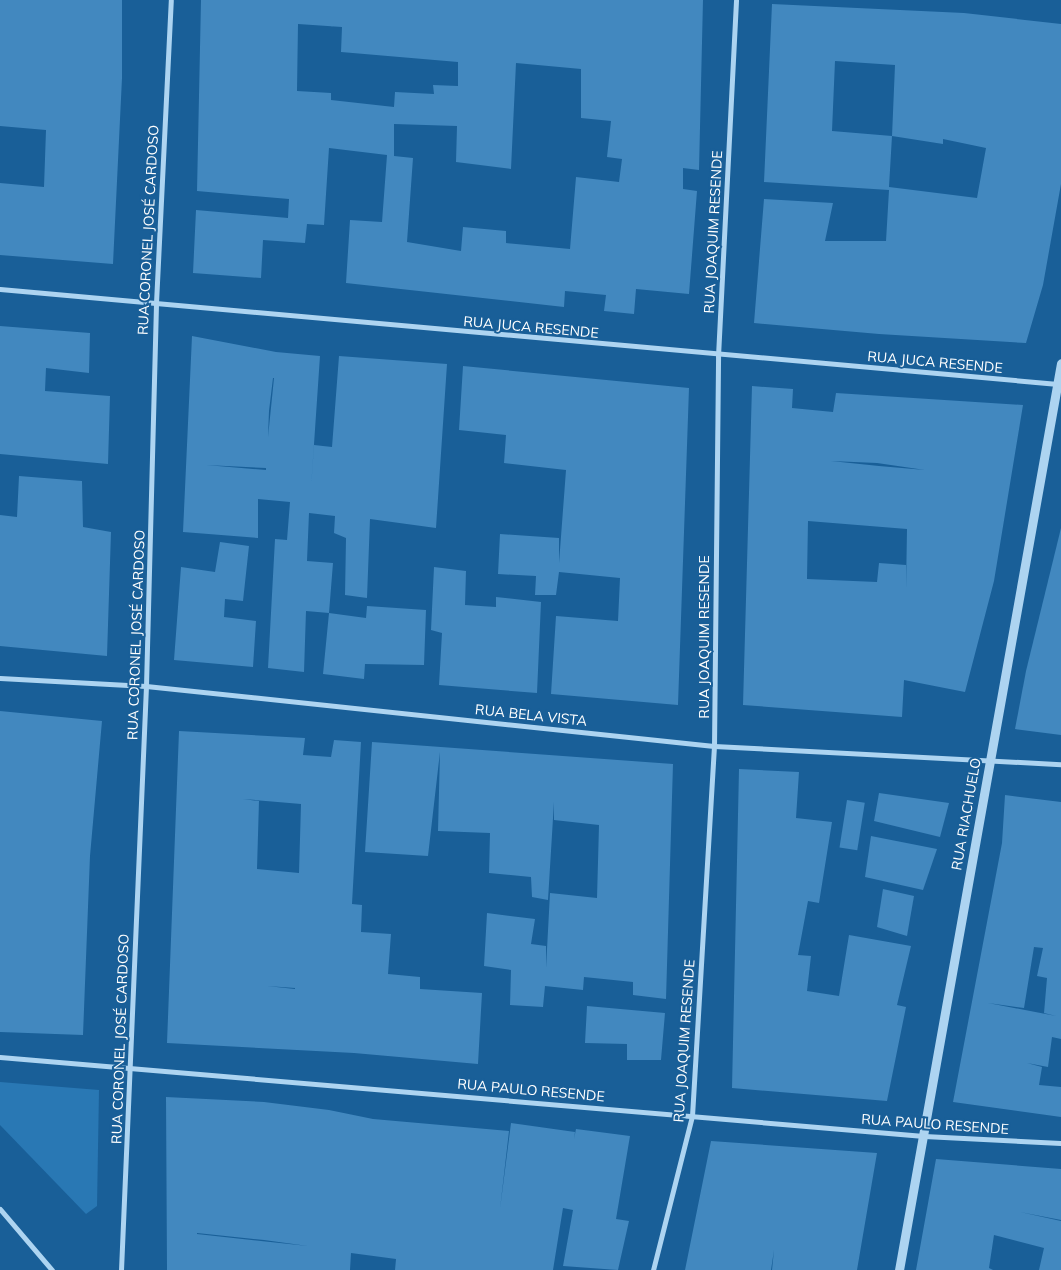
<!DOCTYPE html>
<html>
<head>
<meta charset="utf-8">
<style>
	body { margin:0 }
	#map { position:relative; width:1061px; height:1270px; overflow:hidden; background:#195f98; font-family:Mulish,sans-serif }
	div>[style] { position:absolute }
	.green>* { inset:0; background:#2978b4 }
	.building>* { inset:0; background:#4288bf; transform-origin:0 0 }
	.minor>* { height:5px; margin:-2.5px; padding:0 2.5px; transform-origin:2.5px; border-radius:2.5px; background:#add4f1 }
	.tertiary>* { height:9px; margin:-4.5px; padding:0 4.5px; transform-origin:4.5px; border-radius:4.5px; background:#add4f1 }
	span { translate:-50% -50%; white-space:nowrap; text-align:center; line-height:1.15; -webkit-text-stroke:4px #195f98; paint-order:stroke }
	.street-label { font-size:14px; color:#fff }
</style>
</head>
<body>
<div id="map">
	<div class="green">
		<i style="clip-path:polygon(0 1082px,99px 1090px,97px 1206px,86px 1214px,0 1125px)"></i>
	</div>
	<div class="building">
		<i style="clip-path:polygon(0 0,122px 0,122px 78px,113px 264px,0 255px,0 183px,44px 187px,46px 130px,0 126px)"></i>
		<i style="clip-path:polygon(evenodd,201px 0,703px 0,699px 170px,683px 168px,683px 189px,697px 191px,689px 294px,636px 289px,634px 314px,604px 311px,606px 295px,565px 291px,564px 307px,346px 283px,350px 220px,382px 222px,387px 155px,329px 148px,324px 225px,307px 224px,305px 243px,263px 240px,261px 278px,193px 273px,196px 210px,288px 218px,289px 199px,197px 191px,201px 0,298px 24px,342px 27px,341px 52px,458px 62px,458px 86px,433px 85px,434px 94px,395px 92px,394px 107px,331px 100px,331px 93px,297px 91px,298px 24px,201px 0,516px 63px,581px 69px,581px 118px,611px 121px,607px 157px,622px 159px,619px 182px,576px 177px,570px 249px,506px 243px,506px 231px,463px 227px,461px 251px,407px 242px,413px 158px,394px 156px,394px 124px,457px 126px,456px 162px,511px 169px,516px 63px)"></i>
		<i style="clip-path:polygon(evenodd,772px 4px,964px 13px,1061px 24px,1061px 184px,1043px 285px,1026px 343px,879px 334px,754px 323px,764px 199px,833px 203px,825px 241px,886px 241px,889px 190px,764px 182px,772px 4px,835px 61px,895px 65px,892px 136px,943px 144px,943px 139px,986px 148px,977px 198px,889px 187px,892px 136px,832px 131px,835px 61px)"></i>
		<i style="clip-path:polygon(0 326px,90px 333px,89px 373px,46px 368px,45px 391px,110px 396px,108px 464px,0 454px)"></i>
		<i style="clip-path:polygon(evenodd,192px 336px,276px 352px,320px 356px,310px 503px,314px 445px,332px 447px,339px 356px,447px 364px,436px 528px,370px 519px,367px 598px,345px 595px,346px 538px,334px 533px,335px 516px,309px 513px,307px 561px,333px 563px,329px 613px,306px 611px,304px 672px,268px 668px,275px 539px,287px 540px,290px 502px,258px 499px,258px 538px,183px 532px,192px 336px,273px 378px,274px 378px,268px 437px,269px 411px,273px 378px,192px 336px,206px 465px,266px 468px,266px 470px,206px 465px)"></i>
		<i style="clip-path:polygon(463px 366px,689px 388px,678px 705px,551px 694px,556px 616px,618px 621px,620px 578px,559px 572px,556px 595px,535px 595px,536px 576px,498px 574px,500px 534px,559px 538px,559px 563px,566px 470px,504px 463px,506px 435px,459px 430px)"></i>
		<i style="clip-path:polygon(evenodd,752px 386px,793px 389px,792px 408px,833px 412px,836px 393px,1023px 405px,994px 581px,965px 692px,904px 680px,902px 717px,743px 705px,752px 386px,831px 461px,877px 463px,925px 470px,879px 466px,831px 461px,752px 386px,808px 521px,907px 529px,906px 589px,906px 565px,879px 563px,877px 582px,807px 579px,808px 521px)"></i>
		<i style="clip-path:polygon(19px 476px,82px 481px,83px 527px,111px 532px,107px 656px,0 646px,0 515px,17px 517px)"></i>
		<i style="clip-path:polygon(1061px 528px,1061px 735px,1015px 729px,1026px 671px)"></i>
		<i style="clip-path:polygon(220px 542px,249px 546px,243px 601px,225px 599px,224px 617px,256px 621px,253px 667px,174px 660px,181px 567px,215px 572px)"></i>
		<i style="clip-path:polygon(434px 567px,466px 571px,465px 605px,496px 607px,496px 597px,541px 602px,537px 693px,439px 685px,442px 633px,431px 630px)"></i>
		<i style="clip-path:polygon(367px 606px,426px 610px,424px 665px,365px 664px,364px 679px,323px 674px,329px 613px,366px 618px)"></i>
		<i style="clip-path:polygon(0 711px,102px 721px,90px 856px,83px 1035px,0 1032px)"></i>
		<i style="clip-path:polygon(evenodd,179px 731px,305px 738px,303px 755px,331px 757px,334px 740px,361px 742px,352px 904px,362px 905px,361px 932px,391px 934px,388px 974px,420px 977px,420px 989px,482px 993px,478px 1064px,354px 1053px,167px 1043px,179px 731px,243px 799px,301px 804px,299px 873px,257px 869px,259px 801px,243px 799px,179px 731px,267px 986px,295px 988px,295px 989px,267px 986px)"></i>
		<i style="clip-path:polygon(372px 742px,673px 764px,666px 999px,633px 995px,633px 982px,584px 977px,583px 990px,545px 986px,543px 1007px,510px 1005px,511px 970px,484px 966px,487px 913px,535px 919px,531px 944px,546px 946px,546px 968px,550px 893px,597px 898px,599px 825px,554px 820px,554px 802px,548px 900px,532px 897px,531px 877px,489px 873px,490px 833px,438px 831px,440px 752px,428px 856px,365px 852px)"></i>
		<i style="clip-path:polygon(739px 769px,799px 772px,796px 818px,832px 822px,819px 903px,808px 901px,798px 955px,811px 956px,807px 991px,839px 996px,849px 935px,911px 946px,897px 1005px,906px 1007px,887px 1101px,732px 1088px)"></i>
		<i style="clip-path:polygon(879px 793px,949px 803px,940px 837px,874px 821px)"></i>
		<i style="clip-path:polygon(evenodd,1005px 795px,1061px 802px,1061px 1039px,1052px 1037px,1048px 1067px,1027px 1063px,1042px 1067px,1039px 1085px,1061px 1087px,1061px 1117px,953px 1102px,1002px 843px,1005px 795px,1034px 947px,1043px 948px,1037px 976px,1047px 978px,1044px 1013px,1056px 1016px,988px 1003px,1024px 1008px,1034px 947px)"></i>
		<i style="left:847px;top:800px;width:18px;height:48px;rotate:9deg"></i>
		<i style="clip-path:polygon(871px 836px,937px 849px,923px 890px,865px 877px)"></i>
		<i style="clip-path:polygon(883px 889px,914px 896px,907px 936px,877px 927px)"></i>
		<i style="clip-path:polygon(587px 1006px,665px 1013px,661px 1060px,627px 1060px,627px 1044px,585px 1043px)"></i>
		<i style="clip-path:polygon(evenodd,166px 1097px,264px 1102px,329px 1110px,373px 1119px,509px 1131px,500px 1209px,511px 1123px,575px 1132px,574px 1139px,576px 1129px,630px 1136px,616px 1219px,629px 1221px,618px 1270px,563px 1266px,573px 1210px,563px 1208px,553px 1270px,395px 1270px,396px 1259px,351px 1253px,350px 1270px,167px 1270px,166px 1097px,197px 1233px,264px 1240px,308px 1246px,197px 1234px,197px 1233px)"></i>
		<i style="clip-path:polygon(711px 1141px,877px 1153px,857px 1270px,772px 1270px,774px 1250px,771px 1270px,685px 1270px)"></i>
		<i style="clip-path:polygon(936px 1159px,1061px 1169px,1061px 1220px,1020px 1212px,1061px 1221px,1061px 1270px,1039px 1270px,1044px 1248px,994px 1235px,989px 1268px,993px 1270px,916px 1270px)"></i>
	</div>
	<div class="minor">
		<i style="left:0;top:289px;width:1062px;rotate:5.13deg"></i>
		<i style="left:0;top:678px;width:146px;rotate:3.1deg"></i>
		<i style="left:146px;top:686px;width:571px;rotate:6.03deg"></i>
		<i style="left:714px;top:746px;width:347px;rotate:3deg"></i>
		<i style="left:0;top:1057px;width:927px;rotate:4.89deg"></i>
		<i style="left:924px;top:1136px;width:137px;rotate:2.9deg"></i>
		<i style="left:0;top:1209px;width:80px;rotate:49.6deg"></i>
		<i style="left:121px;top:1270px;width:585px;rotate:-87.55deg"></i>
		<i style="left:146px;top:686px;width:383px;rotate:-88.5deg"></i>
		<i style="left:156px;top:303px;width:303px;rotate:-87.2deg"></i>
		<i style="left:653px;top:1270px;width:159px;rotate:-75.8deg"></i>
		<i style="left:692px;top:1116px;width:371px;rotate:-86.6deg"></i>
		<i style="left:714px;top:746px;width:390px;rotate:-89.4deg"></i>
		<i style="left:718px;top:356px;width:356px;rotate:-87.1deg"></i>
	</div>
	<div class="tertiary">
		<i style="left:899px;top:1270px;width:921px;rotate:-79.87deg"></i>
	</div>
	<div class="street-label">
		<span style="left:148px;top:230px;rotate:-87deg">RUA CORONEL JOSÉ CARDOSO</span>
		<span style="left:713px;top:232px;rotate:-87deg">RUA JOAQUIM RESENDE</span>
		<span style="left:531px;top:327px;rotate:5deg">RUA JUCA RESENDE</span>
		<span style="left:935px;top:362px;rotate:5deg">RUA JUCA RESENDE</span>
		<span style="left:136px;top:635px;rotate:-88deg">RUA CORONEL JOSÉ CARDOSO</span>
		<span style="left:704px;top:637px;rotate:-90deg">RUA JOAQUIM RESENDE</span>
		<span style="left:531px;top:715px;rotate:6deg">RUA BELA VISTA</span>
		<span style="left:966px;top:814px;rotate:-80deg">RUA RIACHUELO</span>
		<span style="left:120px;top:1039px;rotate:-88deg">RUA CORONEL JOSÉ CARDOSO</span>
		<span style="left:684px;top:1041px;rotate:-86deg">RUA JOAQUIM RESENDE</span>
		<span style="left:531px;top:1090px;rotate:5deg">RUA PAULO RESENDE</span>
		<span style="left:935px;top:1124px;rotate:4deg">RUA PAULO RESENDE</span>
	</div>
</div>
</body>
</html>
